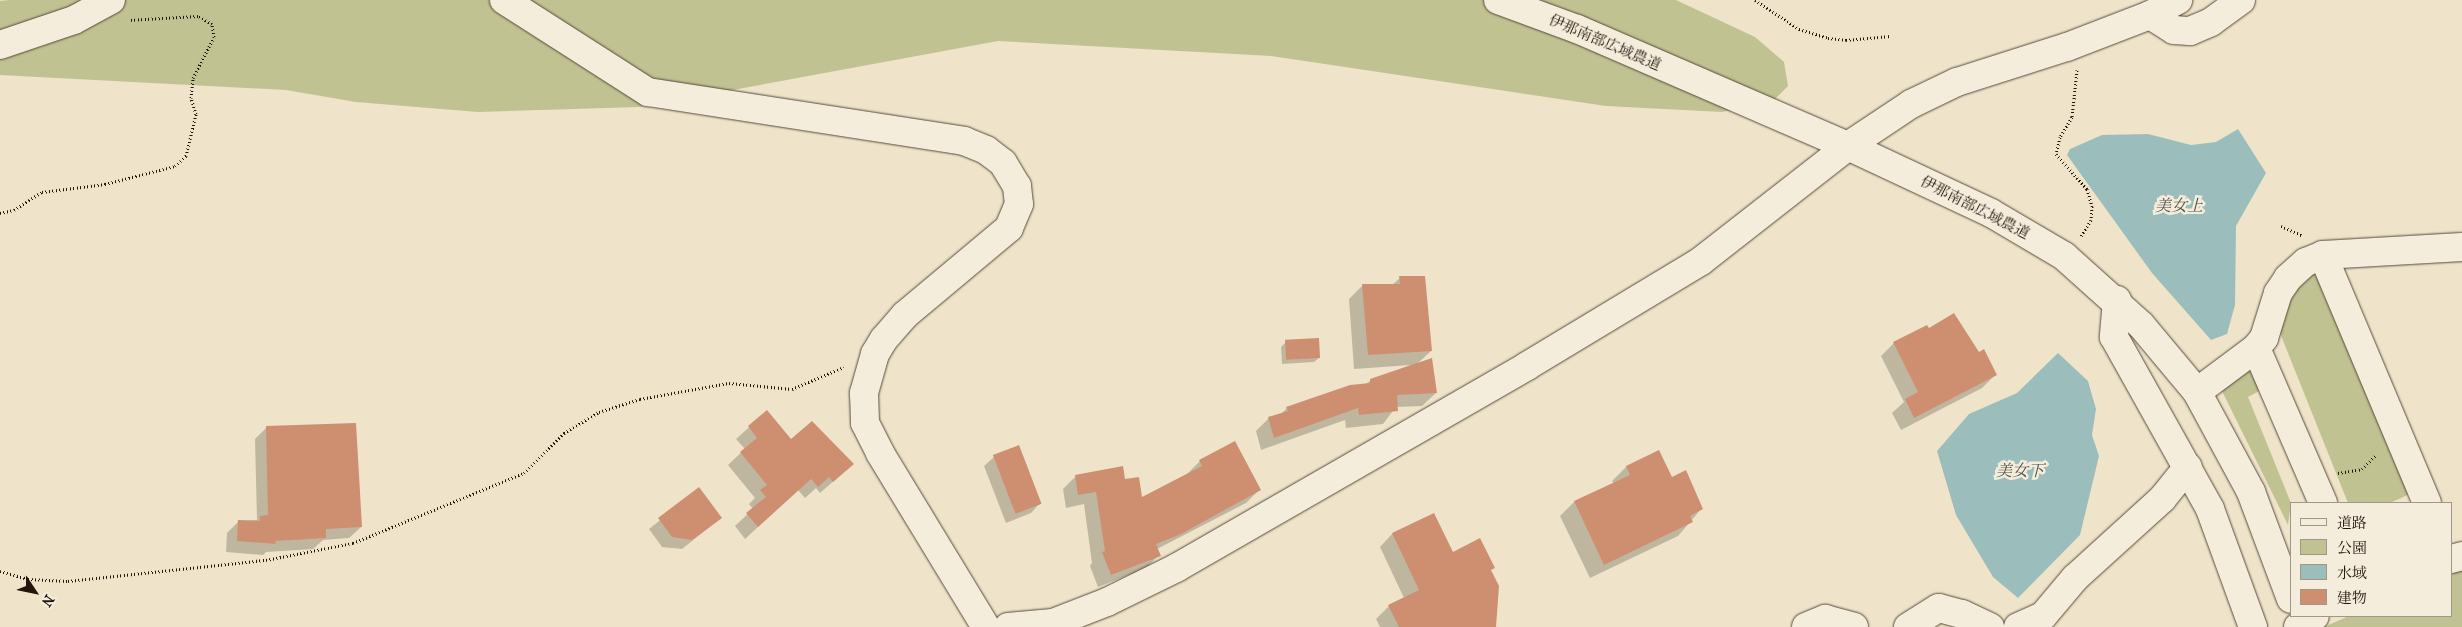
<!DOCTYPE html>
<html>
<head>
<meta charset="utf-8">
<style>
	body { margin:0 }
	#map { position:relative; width:2462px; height:627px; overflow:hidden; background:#efe4c9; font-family:"IM FELL French Canon","Noto Serif JP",serif }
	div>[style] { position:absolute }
	.green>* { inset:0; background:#c1c291 }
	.water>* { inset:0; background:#9bbebc }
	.shadow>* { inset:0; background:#0003 }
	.building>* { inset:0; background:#ce8f71; transform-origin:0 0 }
	.path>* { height:3px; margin-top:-1.5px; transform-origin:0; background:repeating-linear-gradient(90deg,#23150c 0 1px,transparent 0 3.5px) }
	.roads { filter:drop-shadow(0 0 1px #56493b) drop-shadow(0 0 1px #56493b) }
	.minor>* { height:28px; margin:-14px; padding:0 14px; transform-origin:14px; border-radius:14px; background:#f5eddc }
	span { translate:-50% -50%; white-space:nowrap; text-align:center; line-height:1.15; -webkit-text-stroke:5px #f5eddc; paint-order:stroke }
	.street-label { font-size:15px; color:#23150c }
	.water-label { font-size:16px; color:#4d504a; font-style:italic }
	.legend { position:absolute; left:2290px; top:502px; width:162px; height:115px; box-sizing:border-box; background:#f5eddc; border:1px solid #a19789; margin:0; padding:6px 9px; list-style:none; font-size:15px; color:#23150c }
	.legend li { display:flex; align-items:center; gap:10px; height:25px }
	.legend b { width:25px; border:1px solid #a19789 }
	.north { position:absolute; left:10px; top:567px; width:50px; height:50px; -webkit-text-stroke:4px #f5eddc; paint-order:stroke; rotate:124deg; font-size:14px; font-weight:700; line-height:20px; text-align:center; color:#23150c }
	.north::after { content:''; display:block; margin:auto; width:18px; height:22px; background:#23150c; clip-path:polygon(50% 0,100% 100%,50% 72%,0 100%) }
</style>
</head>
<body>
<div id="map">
	<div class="green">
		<i style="clip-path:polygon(9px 0,1676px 0,1755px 37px,1784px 62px,1788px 86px,1773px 101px,1722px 112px,1606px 106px,1271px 56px,998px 41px,640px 107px,478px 112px,356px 102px,286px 90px,0 75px,0 1px)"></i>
		<i style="clip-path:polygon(2320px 267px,2414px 492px,2390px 503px,2348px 503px,2278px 328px,2285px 299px)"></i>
		<i style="clip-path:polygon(2245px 371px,2255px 373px,2263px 389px,2248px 397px,2291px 503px,2288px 525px,2222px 391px)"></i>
		<i style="clip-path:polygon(2462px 569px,2462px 627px,2324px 627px,2349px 616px,2451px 616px,2451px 572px)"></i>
	</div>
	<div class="water">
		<i style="clip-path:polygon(2238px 129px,2266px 173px,2236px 226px,2235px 305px,2227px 334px,2211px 340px,2152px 273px,2067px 155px,2070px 149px,2102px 135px,2148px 134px,2191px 145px,2216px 142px)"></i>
		<i style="clip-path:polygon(2058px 353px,2088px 381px,2096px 409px,2092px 435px,2099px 456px,2080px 535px,2018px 598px,1993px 577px,1956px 515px,1937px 451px,1969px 414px,2017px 393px)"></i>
	</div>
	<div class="shadow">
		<i style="clip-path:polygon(1400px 278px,1431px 351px,1417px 364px,1436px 393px,1422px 406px,1396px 407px,1383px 424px,1346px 428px,1345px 420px,1261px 450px,1256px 431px,1269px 418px,1281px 414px,1287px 408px,1365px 385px,1371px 380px,1411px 365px,1354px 369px,1349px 299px,1363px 285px,1392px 285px)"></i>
		<i style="clip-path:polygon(1928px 330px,1979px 354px,1995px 375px,1982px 388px,1901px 430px,1892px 413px,1904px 402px,1881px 356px,1894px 343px)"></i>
		<i style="clip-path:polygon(1286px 342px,1319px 358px,1314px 362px,1282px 364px,1281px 347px)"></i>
		<i style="clip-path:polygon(767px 411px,791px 441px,853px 464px,820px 493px,816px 488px,805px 498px,798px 490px,745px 539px,735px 526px,753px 509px,749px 504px,755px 498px,728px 465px,745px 449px,736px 439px)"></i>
		<i style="clip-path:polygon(267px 427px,361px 527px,349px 538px,323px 540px,313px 549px,266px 552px,263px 555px,226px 552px,227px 533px,239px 521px,257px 520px,255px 439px)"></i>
		<i style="clip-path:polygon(1659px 452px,1672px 478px,1702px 508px,1678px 536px,1590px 578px,1560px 516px,1574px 502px,1614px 484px,1612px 481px,1626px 467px)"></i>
		<i style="clip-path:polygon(994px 457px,1040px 503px,1031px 513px,1006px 523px,984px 466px)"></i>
		<i style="clip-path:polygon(1200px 461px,1259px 490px,1246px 503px,1157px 549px,1159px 555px,1146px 568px,1098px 587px,1090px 566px,1092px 563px,1084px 504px,1066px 508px,1063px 489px,1076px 476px,1124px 480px,1141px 499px,1187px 474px)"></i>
		<i style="clip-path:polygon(699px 489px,721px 518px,682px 549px,662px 547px,649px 529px)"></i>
		<i style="clip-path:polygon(1433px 514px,1452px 554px,1490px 571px,1489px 627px,1380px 627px,1376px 619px,1389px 606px,1404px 598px,1380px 547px,1392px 534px)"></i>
	</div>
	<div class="building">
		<i style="clip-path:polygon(1399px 276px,1425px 276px,1432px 351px,1368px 355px,1362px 284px,1400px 284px)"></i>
		<i style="clip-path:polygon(1954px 313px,1979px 352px,1984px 349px,1997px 375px,1914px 418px,1905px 399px,1918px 392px,1893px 342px,1927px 325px,1929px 328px)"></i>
		<i style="left:1319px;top:338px;width:20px;height:34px;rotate:87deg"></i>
		<i style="clip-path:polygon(1432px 358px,1437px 393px,1397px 395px,1398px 411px,1359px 415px,1358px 408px,1274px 438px,1268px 417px,1288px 411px,1286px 407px,1350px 385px,1370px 383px,1370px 379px)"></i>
		<i style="clip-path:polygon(767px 410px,791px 439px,812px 421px,854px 464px,833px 482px,829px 477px,818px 487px,811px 479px,758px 527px,746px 513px,766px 497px,760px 490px,767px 485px,740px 452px,757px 438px,748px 426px)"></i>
		<i style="clip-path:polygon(356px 423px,362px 527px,326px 529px,326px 538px,275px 541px,276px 544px,237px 541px,238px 520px,260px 521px,260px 516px,268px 515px,266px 426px)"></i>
		<i style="clip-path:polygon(1235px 441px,1261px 490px,1181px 534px,1156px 544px,1161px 556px,1111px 575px,1102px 552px,1105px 551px,1096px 492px,1078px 495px,1075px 475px,1123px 466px,1125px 479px,1139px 477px,1142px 497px,1202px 466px,1199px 460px)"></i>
		<i style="left:1019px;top:445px;width:63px;height:28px;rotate:69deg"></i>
		<i style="clip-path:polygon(1659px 450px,1672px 477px,1686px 470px,1703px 509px,1690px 516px,1693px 522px,1604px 565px,1574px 501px,1630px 475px,1626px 466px)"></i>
		<i style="clip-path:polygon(699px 487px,722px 518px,692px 540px,672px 537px,658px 518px)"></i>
		<i style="clip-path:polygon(1434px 513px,1453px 552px,1480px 538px,1495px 568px,1491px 570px,1499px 586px,1496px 627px,1399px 627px,1388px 605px,1419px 590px,1392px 533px)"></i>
	</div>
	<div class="path">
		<i style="left:1755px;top:0;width:53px;rotate:33.4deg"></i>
		<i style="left:1799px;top:29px;width:30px;rotate:17deg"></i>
		<i style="left:1828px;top:38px;width:18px;rotate:6deg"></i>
		<i style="left:1846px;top:40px;width:45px;rotate:-5.1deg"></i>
		<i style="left:2077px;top:70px;width:47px;rotate:96.1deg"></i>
		<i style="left:2072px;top:117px;width:23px;rotate:121deg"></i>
		<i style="left:2060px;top:137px;width:17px;rotate:103deg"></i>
		<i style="left:2056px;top:154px;width:47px;rotate:48.5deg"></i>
		<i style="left:2087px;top:189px;width:18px;rotate:74deg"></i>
		<i style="left:2092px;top:206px;width:14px;rotate:94deg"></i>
		<i style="left:2091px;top:220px;width:19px;rotate:122deg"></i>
		<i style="left:0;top:213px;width:14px;rotate:-12deg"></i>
		<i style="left:14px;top:210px;width:33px;rotate:-33deg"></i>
		<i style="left:42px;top:192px;width:64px;rotate:-7.2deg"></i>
		<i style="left:105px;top:184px;width:72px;rotate:-14.4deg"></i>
		<i style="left:175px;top:166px;width:15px;rotate:-42deg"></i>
		<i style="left:186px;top:156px;width:43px;rotate:-76.6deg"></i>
		<i style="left:196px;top:114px;width:17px;rotate:-107deg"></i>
		<i style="left:191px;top:98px;width:20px;rotate:-84deg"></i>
		<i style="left:193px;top:78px;width:46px;rotate:-62.9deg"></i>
		<i style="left:214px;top:37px;width:13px;rotate:-99deg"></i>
		<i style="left:212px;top:24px;width:16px;rotate:-150deg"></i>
		<i style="left:198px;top:16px;width:70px;rotate:176.7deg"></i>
		<i style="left:2281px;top:226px;width:24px;rotate:24deg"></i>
		<i style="left:2338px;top:473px;width:24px;rotate:-9deg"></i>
		<i style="left:2362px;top:469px;width:21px;rotate:-45deg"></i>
		<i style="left:0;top:571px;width:29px;rotate:16deg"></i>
		<i style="left:28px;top:579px;width:40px;rotate:2.9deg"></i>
		<i style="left:68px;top:581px;width:199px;rotate:-6.1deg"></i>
		<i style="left:266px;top:560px;width:89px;rotate:-11.1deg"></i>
		<i style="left:353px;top:543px;width:185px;rotate:-22.3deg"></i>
		<i style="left:524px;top:473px;width:57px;rotate:-45deg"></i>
		<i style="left:564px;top:433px;width:41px;rotate:-31deg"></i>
		<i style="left:599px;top:412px;width:43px;rotate:-17.6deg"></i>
		<i style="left:640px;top:399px;width:90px;rotate:-10.2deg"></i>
		<i style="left:729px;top:383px;width:63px;rotate:5.4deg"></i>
		<i style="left:792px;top:389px;width:56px;rotate:-22.9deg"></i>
	</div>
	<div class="roads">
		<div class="minor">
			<i style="left:504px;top:0;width:171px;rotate:32.6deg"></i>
			<i style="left:648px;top:92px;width:320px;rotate:8.8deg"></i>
			<i style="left:964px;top:141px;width:24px;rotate:22deg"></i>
			<i style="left:986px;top:150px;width:21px;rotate:37deg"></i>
			<i style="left:1003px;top:163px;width:27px;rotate:59deg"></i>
			<i style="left:1017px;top:186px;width:18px;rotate:84deg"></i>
			<i style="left:1019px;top:204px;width:26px;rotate:113deg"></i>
			<i style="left:1009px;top:228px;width:136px;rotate:140.1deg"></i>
			<i style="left:905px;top:315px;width:32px;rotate:131deg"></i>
			<i style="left:884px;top:339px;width:17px;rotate:121deg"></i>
			<i style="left:875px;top:354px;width:41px;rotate:105.8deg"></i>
			<i style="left:864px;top:393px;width:30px;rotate:88deg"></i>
			<i style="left:865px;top:423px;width:34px;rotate:63deg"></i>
			<i style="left:880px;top:453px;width:204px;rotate:58.7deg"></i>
			<i style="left:1498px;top:0;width:84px;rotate:20.2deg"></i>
			<i style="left:1577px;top:29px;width:295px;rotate:23.4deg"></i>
			<i style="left:1848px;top:146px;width:158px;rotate:25.1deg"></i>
			<i style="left:1991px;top:213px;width:85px;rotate:30.5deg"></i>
			<i style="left:2064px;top:256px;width:103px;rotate:41.9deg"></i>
			<i style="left:2141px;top:325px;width:87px;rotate:50.1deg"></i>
			<i style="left:2197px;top:392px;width:114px;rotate:61.6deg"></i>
			<i style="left:2251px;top:492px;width:114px;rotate:69.5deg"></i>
			<i style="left:2150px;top:15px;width:28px;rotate:32deg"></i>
			<i style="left:2174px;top:30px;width:16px;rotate:4deg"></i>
			<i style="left:2190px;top:31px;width:23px;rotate:-23deg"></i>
			<i style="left:2211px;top:22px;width:37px;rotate:-36deg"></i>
			<i style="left:0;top:45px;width:78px;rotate:-18.7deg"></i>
			<i style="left:74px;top:20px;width:42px;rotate:-28.4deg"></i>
			<i style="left:2117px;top:300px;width:37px;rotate:95deg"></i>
			<i style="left:2114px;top:337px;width:197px;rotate:60.8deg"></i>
			<i style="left:2210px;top:509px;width:126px;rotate:70deg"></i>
			<i style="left:2256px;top:348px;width:169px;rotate:66.6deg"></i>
			<i style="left:2197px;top:392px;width:74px;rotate:-36.7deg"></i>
			<i style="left:2256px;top:348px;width:13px;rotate:-51deg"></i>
			<i style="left:2264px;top:338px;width:47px;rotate:-72.7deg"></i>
			<i style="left:2278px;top:293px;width:18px;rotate:-56deg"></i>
			<i style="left:2288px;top:278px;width:24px;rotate:-42deg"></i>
			<i style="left:2306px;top:262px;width:18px;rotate:-22deg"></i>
			<i style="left:2427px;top:503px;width:269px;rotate:-112.8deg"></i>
			<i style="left:2323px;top:255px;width:139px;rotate:-3.3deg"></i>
			<i style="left:2451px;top:559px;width:11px;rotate:-15deg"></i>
			<i style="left:1008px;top:627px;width:45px;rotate:-5.1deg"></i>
			<i style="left:1053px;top:623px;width:58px;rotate:-21.3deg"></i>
			<i style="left:1107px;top:602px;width:79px;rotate:-26.2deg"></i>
			<i style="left:1178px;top:567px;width:403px;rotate:-29.9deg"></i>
			<i style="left:1527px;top:366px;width:203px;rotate:-31.1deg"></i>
			<i style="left:1701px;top:261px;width:187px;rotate:-38deg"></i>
			<i style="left:1848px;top:146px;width:76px;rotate:-33.7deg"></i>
			<i style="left:1911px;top:104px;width:51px;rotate:-25.6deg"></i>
			<i style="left:1957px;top:82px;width:115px;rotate:-17.7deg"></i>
			<i style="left:2067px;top:47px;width:89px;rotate:-21.1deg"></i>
			<i style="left:2150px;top:15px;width:32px;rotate:-28deg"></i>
			<i style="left:1806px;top:627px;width:21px;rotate:-23deg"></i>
			<i style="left:1825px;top:619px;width:30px;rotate:15deg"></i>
			<i style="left:1908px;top:627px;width:36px;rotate:-32deg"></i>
			<i style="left:1939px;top:608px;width:24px;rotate:15deg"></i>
			<i style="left:1962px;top:614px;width:31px;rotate:25deg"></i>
			<i style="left:2018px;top:627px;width:27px;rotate:-24deg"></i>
			<i style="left:2043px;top:616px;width:50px;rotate:-49.9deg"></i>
			<i style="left:2075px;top:578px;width:118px;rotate:-42.2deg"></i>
			<i style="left:2162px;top:499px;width:41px;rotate:-50.9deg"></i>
			<i style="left:2298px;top:627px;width:20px;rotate:-33deg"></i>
		</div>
	</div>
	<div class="street-label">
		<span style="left:1605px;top:43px;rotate:23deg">伊那南部広域農道</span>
		<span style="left:1975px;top:208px;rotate:27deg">伊那南部広域農道</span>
	</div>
	<div class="water-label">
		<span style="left:2179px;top:206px">美女上</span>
		<span style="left:2020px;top:471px">美女下</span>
	</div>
	<ul class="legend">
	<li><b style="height:6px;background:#f5eddc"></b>道路</li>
	<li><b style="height:14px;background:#c1c291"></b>公園</li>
	<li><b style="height:14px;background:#9bbebc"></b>水域</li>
	<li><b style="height:14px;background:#ce8f71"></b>建物</li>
	</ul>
	<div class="north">N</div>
</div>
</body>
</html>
